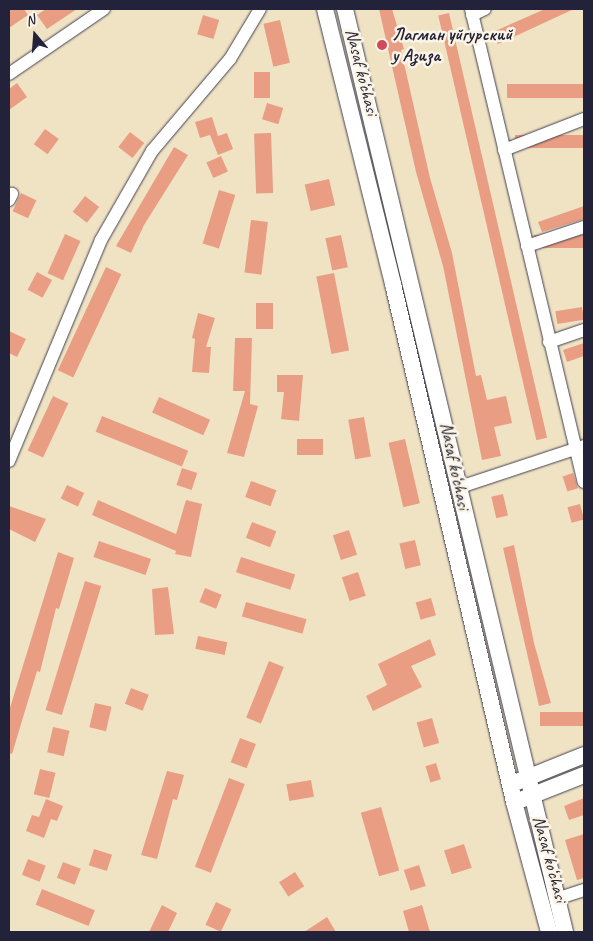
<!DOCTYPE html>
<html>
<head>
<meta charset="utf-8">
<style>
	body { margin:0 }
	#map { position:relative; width:593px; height:941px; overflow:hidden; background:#f0e3c4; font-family:Caveat,sans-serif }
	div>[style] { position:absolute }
	.building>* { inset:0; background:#e99e84; transform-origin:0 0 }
	.roads { filter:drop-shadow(0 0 1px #413f50) drop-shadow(0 0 1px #413f50) }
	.minor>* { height:12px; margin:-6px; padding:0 6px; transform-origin:6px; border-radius:6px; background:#fff }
	.major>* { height:16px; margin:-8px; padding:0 8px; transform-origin:8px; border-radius:8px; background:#fff }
	.dots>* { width:14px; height:14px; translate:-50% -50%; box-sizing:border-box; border:2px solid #fcf5e5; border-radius:50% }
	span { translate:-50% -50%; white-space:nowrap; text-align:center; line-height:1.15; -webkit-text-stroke:5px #fcf5e5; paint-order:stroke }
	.poi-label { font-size:18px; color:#22223b; font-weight:700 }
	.left { translate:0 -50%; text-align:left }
	.street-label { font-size:18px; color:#22223b }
	.frame { position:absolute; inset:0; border:10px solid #22223b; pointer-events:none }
	.north { position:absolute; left:10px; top:10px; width:50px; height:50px; -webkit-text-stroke:4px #fcf5e5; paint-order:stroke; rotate:342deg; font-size:14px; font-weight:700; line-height:20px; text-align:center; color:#22223b }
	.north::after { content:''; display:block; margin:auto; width:18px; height:22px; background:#22223b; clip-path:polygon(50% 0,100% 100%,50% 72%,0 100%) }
</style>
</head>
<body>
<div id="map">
	<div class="building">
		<i style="clip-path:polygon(9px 9px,24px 9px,28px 15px,9px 28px)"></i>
		<i style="clip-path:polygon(46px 9px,77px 9px,47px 29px,37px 15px)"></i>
		<i style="clip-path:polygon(379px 9px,392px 9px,404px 49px,401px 50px,430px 178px,452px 253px,476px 376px,481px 375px,487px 400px,506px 396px,512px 423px,494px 427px,501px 456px,482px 460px,443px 266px,416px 172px)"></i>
		<i style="clip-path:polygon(545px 9px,574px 9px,498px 44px,493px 32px)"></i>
		<i style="left:449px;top:13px;width:436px;height:11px;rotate:77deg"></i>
		<i style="left:203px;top:15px;width:17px;height:20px;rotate:17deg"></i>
		<i style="left:280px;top:20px;width:44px;height:17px;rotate:77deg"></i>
		<i style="left:254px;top:72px;width:16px;height:26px"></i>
		<i style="clip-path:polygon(17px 83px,27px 97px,9px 110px,9px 89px)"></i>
		<i style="left:584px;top:84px;width:14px;height:77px;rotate:90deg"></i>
		<i style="left:267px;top:103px;width:17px;height:17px;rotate:17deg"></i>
		<i style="clip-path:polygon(212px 117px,218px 136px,227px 133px,233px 149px,218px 155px,210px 135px,200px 138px,195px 122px)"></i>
		<i style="left:45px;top:129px;width:17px;height:19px;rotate:36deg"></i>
		<i style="left:130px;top:132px;width:18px;height:19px;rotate:38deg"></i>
		<i style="left:271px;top:133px;width:60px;height:17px;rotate:88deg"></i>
		<i style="left:584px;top:135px;width:13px;height:69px;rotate:90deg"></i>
		<i style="clip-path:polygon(174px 147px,188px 155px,144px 225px,131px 253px,116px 246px)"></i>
		<i style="left:221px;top:156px;width:17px;height:16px;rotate:66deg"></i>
		<i style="left:329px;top:179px;width:27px;height:25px;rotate:77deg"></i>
		<i style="left:219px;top:190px;width:17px;height:56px;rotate:17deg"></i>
		<i style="left:21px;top:193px;width:17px;height:20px;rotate:25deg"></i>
		<i style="left:85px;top:196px;width:18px;height:20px;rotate:38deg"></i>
		<i style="clip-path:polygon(584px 206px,584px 219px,542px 232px,538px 222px)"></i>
		<i style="left:251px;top:220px;width:17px;height:53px;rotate:7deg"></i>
		<i style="left:65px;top:234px;width:17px;height:43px;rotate:24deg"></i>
		<i style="left:341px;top:235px;width:33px;height:16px;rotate:78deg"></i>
		<i style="left:584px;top:235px;width:13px;height:50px;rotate:90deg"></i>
		<i style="left:106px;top:267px;width:17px;height:114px;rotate:25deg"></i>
		<i style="left:37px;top:272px;width:17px;height:20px;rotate:28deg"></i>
		<i style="left:334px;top:273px;width:79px;height:18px;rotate:79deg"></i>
		<i style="left:256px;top:303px;width:17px;height:26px"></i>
		<i style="left:582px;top:307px;width:13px;height:27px;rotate:81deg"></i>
		<i style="clip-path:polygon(198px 313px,215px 318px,206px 347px,211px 347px,209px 373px,192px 372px,195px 339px,192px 338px)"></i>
		<i style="clip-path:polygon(9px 331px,26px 339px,17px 357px,9px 353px)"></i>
		<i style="clip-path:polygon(235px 338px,252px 338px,250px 404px,258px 406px,244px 457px,227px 453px,245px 391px,233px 391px)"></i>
		<i style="clip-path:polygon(584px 343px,584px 356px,567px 362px,563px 350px)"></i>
		<i style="clip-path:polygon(277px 375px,303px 375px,299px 421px,281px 419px,284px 392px,277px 392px)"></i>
		<i style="left:53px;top:396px;width:17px;height:60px;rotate:25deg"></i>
		<i style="left:159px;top:397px;width:56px;height:17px;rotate:24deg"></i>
		<i style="left:102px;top:416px;width:93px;height:17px;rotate:22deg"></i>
		<i style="left:364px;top:417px;width:40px;height:16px;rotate:80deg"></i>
		<i style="left:297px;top:439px;width:26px;height:16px"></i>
		<i style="left:405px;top:439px;width:66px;height:17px;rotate:77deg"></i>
		<i style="left:182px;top:468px;width:16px;height:18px;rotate:18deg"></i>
		<i style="left:573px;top:473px;width:16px;height:11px;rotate:72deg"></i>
		<i style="left:251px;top:481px;width:27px;height:17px;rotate:20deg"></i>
		<i style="left:67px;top:485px;width:19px;height:15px;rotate:25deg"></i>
		<i style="left:503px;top:494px;width:22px;height:12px;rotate:77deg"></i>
		<i style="clip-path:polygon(98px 500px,176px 534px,186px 500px,202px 504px,191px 557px,175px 554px,176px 551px,92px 515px)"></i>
		<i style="left:580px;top:504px;width:16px;height:13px;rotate:75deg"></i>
		<i style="clip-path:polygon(9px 506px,46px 519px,35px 542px,9px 529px)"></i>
		<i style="left:252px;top:522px;width:26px;height:17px;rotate:21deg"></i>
		<i style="left:349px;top:530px;width:26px;height:17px;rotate:72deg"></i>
		<i style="left:415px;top:540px;width:26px;height:16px;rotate:77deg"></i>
		<i style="left:99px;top:541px;width:55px;height:17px;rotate:19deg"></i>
		<i style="clip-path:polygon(514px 545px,534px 643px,551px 703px,539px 706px,503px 548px)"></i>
		<i style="clip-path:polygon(58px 552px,74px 558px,59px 609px,56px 608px,40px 672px,37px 671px,12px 754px,9px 753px,9px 711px)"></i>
		<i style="left:241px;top:557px;width:57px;height:16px;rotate:18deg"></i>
		<i style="left:358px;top:572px;width:25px;height:17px;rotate:72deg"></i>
		<i style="left:85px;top:581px;width:17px;height:135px;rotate:17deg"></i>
		<i style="clip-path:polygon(168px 587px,174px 634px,155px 635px,152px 589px)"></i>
		<i style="left:205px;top:588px;width:18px;height:15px;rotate:22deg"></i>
		<i style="left:431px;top:598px;width:18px;height:16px;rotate:74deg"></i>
		<i style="left:246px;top:602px;width:63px;height:15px;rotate:16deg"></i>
		<i style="left:198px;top:636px;width:30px;height:13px;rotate:12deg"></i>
		<i style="clip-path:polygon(430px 639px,436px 655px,411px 666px,422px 687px,373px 711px,366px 696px,387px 685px,378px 664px)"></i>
		<i style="left:269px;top:661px;width:16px;height:61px;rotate:22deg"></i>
		<i style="left:131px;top:688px;width:19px;height:17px;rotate:21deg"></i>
		<i style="left:95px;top:703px;width:17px;height:25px;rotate:13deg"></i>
		<i style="left:584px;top:712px;width:14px;height:44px;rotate:90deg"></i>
		<i style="left:432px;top:718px;width:26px;height:16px;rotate:74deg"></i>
		<i style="left:53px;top:727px;width:17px;height:26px;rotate:13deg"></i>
		<i style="left:240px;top:738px;width:17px;height:26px;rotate:21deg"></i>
		<i style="left:436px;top:763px;width:17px;height:11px;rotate:73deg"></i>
		<i style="left:40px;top:769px;width:16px;height:26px;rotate:14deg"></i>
		<i style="clip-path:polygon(167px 771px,184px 775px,177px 800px,173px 799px,157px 859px,141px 855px)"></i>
		<i style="left:229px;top:778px;width:17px;height:95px;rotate:21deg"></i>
		<i style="left:311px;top:780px;width:17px;height:25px;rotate:80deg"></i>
		<i style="clip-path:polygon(584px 798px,584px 815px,569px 820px,564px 806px)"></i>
		<i style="clip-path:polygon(46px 799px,63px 806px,57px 821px,51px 819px,44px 838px,26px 831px,32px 815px,39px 817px)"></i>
		<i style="left:381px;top:807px;width:66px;height:21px;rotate:74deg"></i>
		<i style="clip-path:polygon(584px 834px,584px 878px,577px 880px,565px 840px)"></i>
		<i style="left:464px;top:844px;width:25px;height:21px;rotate:72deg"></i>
		<i style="left:94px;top:849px;width:19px;height:17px;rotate:18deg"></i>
		<i style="left:28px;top:859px;width:19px;height:17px;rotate:21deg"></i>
		<i style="left:63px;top:862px;width:19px;height:17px;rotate:21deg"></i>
		<i style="left:419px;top:865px;width:22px;height:16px;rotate:72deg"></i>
		<i style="left:295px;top:872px;width:17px;height:19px;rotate:57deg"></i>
		<i style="left:42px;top:889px;width:57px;height:17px;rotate:22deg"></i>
		<i style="left:216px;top:902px;width:17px;height:25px;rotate:25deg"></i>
		<i style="clip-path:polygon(162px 905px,177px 913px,168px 932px,149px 932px)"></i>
		<i style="clip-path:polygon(422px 905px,430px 932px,409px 932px,403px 911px)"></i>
		<i style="clip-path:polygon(327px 917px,336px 932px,304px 932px)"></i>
	</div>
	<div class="roads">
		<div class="minor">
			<i style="left:471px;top:9px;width:486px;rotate:76.6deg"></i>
			<i style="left:472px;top:15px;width:14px;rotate:-25deg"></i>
			<i style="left:9px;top:74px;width:115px;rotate:-34.4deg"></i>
			<i style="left:504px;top:150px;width:86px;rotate:-21.2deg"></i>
			<i style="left:9px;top:200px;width:7px;rotate:-63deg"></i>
			<i style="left:527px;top:246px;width:60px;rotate:-18.4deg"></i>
			<i style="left:549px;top:342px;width:37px;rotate:-19deg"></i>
			<i style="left:9px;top:461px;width:239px;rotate:-67.4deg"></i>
			<i style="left:101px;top:240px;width:103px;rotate:-60.2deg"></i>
			<i style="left:152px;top:151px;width:121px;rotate:-49.7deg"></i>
			<i style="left:230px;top:59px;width:58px;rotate:-59deg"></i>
			<i style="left:460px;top:487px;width:131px;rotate:-18.3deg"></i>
			<i style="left:556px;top:899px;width:29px;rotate:-18deg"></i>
		</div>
		<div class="major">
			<i style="left:325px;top:9px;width:283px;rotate:76.1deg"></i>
			<i style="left:393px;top:284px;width:532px;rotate:76.85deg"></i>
			<i style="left:514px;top:802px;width:135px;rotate:74.9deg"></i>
			<i style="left:345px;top:9px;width:949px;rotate:76.59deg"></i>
			<i style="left:517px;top:782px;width:72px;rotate:-21.9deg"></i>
			<i style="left:523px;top:799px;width:66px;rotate:-21.5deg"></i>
		</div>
	</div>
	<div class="dots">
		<i style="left:382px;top:45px;background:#d1495b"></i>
	</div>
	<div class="poi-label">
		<span class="left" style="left:392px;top:45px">Лагман уйгурский<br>у Азиза</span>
	</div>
	<div class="street-label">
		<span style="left:362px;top:72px;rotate:76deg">Nasaf ko‘chasi</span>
		<span style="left:455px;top:466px;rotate:78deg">Nasaf ko‘chasi</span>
		<span style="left:550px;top:859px;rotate:75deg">Nasaf ko‘chasi</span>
	</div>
	<div class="frame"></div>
	<div class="north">N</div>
</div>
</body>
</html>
